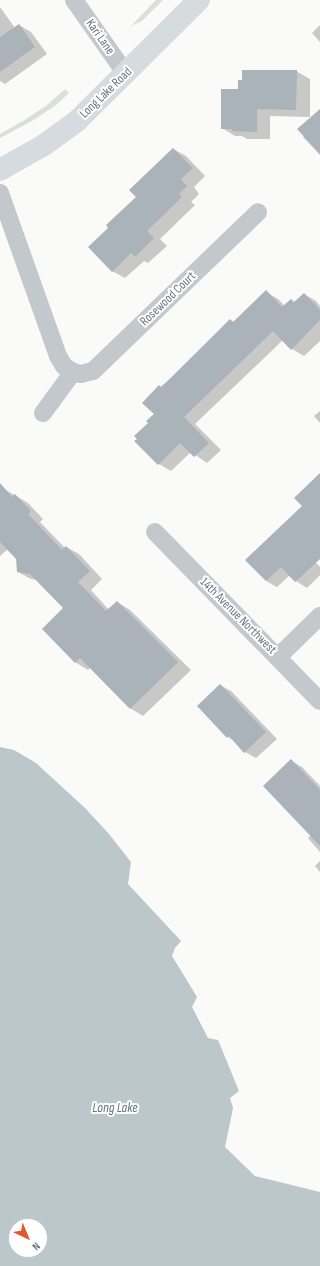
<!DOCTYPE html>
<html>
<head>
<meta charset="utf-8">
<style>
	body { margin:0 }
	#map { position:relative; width:320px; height:1266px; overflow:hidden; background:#fafaf8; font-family:"Sofia Sans Condensed",sans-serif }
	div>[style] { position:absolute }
	.green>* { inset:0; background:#dadfd7 }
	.water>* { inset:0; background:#bbc7cb }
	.shadow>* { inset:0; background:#0003 }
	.building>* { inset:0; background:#aab3b9 }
	.street>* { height:18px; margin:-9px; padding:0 9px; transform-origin:9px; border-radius:9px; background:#c3c8cc }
	.secondary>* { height:22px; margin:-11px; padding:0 11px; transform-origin:11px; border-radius:11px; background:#d6dbdf }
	span { translate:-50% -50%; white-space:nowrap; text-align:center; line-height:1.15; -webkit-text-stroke:4px #fff; paint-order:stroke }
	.street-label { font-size:13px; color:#657683 }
	.water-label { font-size:14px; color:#60757c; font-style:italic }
	.north { position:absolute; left:8px; top:1218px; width:40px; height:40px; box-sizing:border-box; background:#fff; border:1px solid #c1c8cd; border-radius:50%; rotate:136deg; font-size:11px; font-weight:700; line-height:16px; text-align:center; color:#657683 }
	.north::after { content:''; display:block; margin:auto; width:14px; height:18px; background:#e4572e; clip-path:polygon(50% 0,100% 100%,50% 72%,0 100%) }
</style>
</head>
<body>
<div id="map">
	<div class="green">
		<i style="clip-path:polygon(156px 0,163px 0,142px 21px,131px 26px)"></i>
		<i style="clip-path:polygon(65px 89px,69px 93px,56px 105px,32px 121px,0 138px,0 134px,23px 121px,46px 106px)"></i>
	</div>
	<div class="water">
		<i style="clip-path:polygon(evenodd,0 747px,14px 750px,36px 763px,85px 808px,109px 834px,131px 862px,128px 884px,181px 941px,175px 948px,172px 956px,197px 997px,192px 1007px,208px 1038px,218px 1040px,239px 1091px,230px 1098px,233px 1108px,225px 1147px,255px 1176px,320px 1192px,320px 1266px,0 1266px,0 747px,16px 1226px,40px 1226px,40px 1250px,16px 1250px,16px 1226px)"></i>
	</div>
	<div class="shadow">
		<i style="clip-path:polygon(0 7px,15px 28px,19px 25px,31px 32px,47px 54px,5px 84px,0 81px)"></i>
		<i style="clip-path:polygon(320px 25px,320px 42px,312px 33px)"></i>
		<i style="clip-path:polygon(296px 71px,310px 79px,310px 117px,270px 116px,270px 139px,247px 139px,242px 136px,235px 136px,222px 128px,239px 90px)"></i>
		<i style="clip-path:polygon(320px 115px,320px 155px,303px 137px)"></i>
		<i style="clip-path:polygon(173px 149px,186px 156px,205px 176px,194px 187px,199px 194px,191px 202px,195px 205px,160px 239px,167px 246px,148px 263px,144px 261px,125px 278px,112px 271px,110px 228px,138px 197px)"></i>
		<i style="clip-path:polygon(266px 292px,278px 299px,285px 306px,295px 303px,304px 294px,316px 301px,320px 306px,320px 341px,304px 356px,292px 349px,283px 340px,195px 424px,221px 450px,207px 463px,191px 452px,171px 471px,159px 464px,149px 423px,155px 414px,161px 387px,230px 320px,234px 322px)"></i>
		<i style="clip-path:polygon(320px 411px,320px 423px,314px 416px)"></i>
		<i style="clip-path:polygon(320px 480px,320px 546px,310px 556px,320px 567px,320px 575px,307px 588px,296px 581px,290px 575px,277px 587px,266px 581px,303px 506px)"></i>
		<i style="clip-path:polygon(4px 489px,28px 503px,43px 519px,40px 522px,65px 548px,66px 547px,79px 554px,102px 579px,91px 590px,109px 610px,117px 602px,130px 610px,191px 670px,143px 716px,130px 708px,91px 667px,88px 670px,75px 662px,65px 608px,37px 580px,31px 579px,18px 572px,17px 559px,8px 549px,0 556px,0 492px)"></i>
		<i style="clip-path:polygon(220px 685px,231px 691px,277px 739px,256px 758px,245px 752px,234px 741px,228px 737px)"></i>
		<i style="clip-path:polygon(291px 761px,302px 767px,320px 786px,320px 852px,308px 838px,311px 835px)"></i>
		<i style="clip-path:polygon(320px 861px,320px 872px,315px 866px)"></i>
	</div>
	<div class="building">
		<i style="clip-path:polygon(19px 24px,35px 47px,0 72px,0 37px)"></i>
		<i style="clip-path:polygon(242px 70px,297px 70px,296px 110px,257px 109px,257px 132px,232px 131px,232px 129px,221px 129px,221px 89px,238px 89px,238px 80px,242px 80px)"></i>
		<i style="clip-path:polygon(320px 109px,320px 154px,297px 129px)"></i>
		<i style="clip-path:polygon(173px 148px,193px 168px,181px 179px,187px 186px,179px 194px,182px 197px,147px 231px,154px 238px,135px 257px,131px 253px,112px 272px,88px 247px,108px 228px,106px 225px,136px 197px,129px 190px)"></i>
		<i style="clip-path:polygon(266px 290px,282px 307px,291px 299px,294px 302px,304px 293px,320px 310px,320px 320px,291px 350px,273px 331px,184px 417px,209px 443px,194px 457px,180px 443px,158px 465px,134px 441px,137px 439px,134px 436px,148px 423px,146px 421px,154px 414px,142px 403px,159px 385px,161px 387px,170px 379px,230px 319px,233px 322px)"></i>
		<i style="clip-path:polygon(320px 473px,320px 559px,295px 582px,281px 567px,266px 581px,245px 560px,302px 506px,294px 498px)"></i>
		<i style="clip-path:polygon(0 483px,12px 497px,15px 494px,31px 511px,28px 514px,62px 550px,66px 546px,90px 571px,78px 582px,106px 611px,117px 601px,178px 662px,130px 709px,80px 658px,75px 663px,42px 629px,63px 608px,30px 574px,17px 572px,16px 559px,0 542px)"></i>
		<i style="clip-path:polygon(220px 684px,266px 732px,244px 753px,229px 736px,227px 738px,197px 706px)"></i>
		<i style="clip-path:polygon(291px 759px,320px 790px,320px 846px,263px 786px)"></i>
	</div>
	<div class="street">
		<i style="left:74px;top:0;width:90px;rotate:54.9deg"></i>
		<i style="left:0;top:193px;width:173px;rotate:70.4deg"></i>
		<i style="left:58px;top:356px;width:12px;rotate:59deg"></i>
		<i style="left:64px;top:366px;width:11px;rotate:34deg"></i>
		<i style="left:73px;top:372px;width:8px;rotate:14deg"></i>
		<i style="left:81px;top:374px;width:12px;rotate:-14deg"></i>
		<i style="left:93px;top:371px;width:229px;rotate:-43.9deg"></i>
		<i style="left:43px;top:413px;width:51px;rotate:-53.8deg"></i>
		<i style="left:155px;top:532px;width:236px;rotate:45.7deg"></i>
		<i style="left:278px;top:657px;width:59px;rotate:-44.3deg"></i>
	</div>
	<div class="secondary">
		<i style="left:0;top:170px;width:51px;rotate:-29.6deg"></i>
		<i style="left:44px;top:145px;width:41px;rotate:-36deg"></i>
		<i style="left:77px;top:121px;width:172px;rotate:-44.8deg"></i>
	</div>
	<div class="street-label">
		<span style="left:100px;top:37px;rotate:55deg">Kari Lane</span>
		<span style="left:106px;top:93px;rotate:-44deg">Long Lake Road</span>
		<span style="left:168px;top:299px;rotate:-44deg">Rosewood Court</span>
		<span style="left:238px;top:616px;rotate:45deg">14th Avenue Northwest</span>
	</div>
	<div class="water-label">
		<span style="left:115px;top:1108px">Long Lake</span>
	</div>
	<div class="north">N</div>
</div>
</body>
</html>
